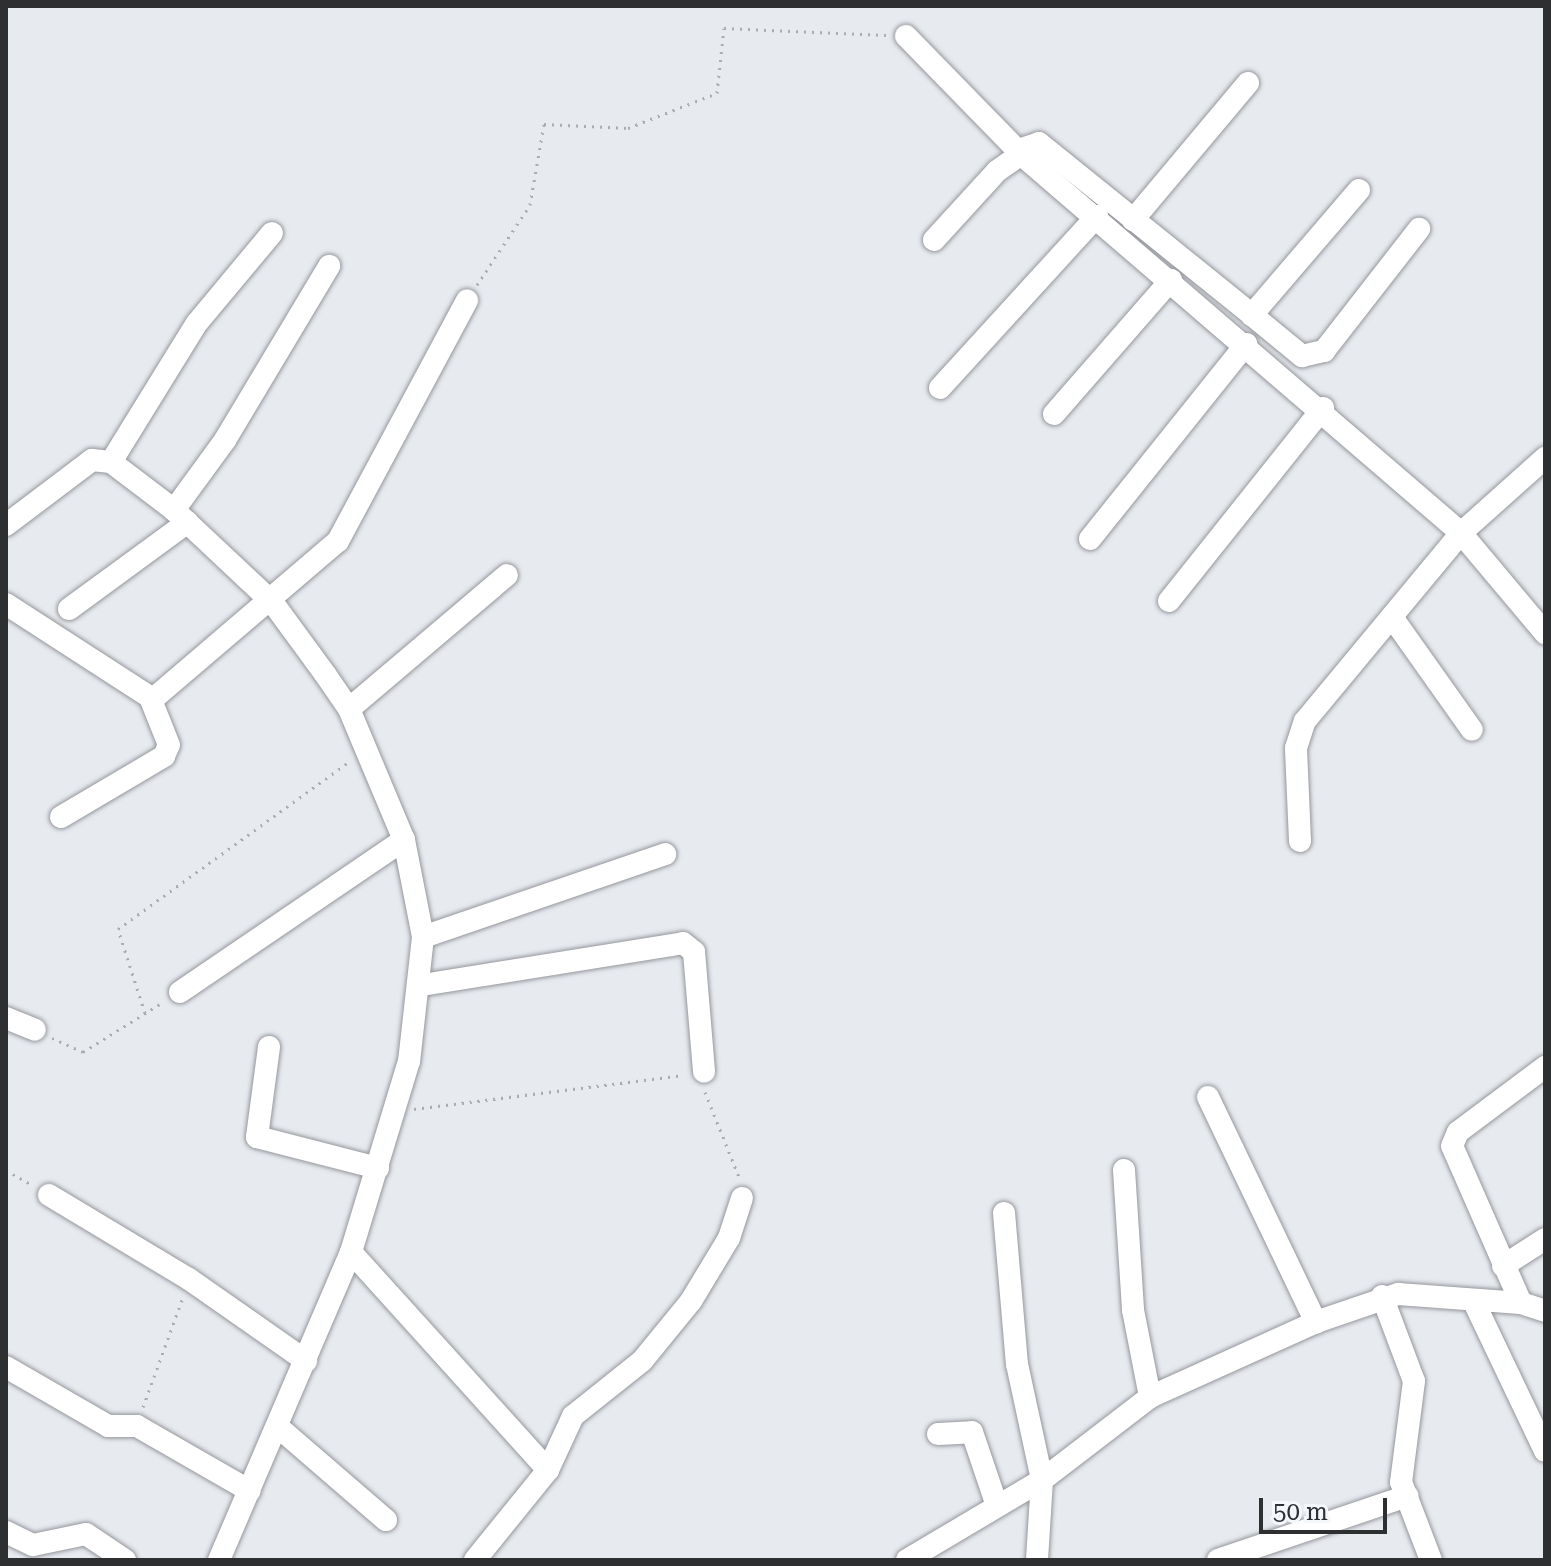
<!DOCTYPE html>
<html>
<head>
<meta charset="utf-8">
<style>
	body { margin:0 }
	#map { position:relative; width:1551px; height:1566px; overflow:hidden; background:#e7eaef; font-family:"Roboto Serif",serif }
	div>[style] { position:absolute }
	.path>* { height:3px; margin-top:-1.5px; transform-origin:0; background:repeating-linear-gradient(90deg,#a9acb0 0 2px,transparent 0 8px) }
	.roads { filter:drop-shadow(0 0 2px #94979c) drop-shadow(0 0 2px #94979c) }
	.minor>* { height:22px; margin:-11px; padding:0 11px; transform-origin:11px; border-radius:11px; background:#fff }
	span { translate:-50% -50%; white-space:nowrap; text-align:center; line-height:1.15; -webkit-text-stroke:7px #f4f7fc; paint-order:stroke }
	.frame { position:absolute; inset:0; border:8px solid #2e2f31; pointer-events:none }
	.scale { position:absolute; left:1259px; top:1498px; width:128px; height:36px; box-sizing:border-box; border:4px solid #2e2f31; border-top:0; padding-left:10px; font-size:24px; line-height:28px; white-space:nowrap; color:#2e2f31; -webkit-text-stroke:6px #f4f7fc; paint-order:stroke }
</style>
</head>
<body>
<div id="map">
	<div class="path">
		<i style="left:477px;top:285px;width:96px;rotate:-56.5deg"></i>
		<i style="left:530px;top:205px;width:82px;rotate:-80.2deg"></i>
		<i style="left:544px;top:124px;width:84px;rotate:2.7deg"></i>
		<i style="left:628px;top:128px;width:96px;rotate:-21.5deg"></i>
		<i style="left:717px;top:93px;width:65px;rotate:-83.9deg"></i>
		<i style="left:724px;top:28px;width:162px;rotate:2.5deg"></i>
		<i style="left:145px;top:1013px;width:88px;rotate:-107.8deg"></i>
		<i style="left:118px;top:929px;width:286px;rotate:-35.9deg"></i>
		<i style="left:52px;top:1038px;width:34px;rotate:24deg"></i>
		<i style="left:83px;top:1052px;width:94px;rotate:-32deg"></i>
		<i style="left:705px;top:1092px;width:92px;rotate:68.2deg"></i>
		<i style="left:414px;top:1109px;width:272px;rotate:-7.2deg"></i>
		<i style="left:6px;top:1170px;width:30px;rotate:30deg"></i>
		<i style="left:143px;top:1407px;width:117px;rotate:-70deg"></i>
	</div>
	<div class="roads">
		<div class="minor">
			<i style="left:906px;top:36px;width:169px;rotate:45.7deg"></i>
			<i style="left:1024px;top:157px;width:576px;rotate:40.71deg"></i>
			<i style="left:1461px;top:533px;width:131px;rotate:50deg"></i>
			<i style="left:1022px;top:149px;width:18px;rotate:-19deg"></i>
			<i style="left:1039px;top:143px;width:274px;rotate:38.9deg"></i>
			<i style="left:1359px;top:190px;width:165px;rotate:130.6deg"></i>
			<i style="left:1252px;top:315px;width:65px;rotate:39.4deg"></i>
			<i style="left:1302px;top:356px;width:23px;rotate:-13deg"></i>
			<i style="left:1324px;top:351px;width:155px;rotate:-52.1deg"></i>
			<i style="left:1133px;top:220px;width:179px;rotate:-50deg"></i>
			<i style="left:934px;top:240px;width:93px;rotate:-47.6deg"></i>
			<i style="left:997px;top:171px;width:29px;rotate:-35deg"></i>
			<i style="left:940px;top:388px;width:233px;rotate:-47.6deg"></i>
			<i style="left:1054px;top:414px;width:178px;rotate:-48.9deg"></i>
			<i style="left:111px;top:462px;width:163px;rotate:-58.3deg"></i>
			<i style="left:197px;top:323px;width:117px;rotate:-50.2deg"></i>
			<i style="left:174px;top:510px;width:87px;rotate:-53.9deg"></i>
			<i style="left:225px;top:440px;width:203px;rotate:-59.1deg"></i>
			<i style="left:6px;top:525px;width:108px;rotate:-37.1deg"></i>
			<i style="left:92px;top:460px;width:19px;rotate:6deg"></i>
			<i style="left:111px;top:462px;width:79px;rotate:37.3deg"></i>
			<i style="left:174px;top:510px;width:136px;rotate:43.2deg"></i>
			<i style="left:273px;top:603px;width:88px;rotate:53.8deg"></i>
			<i style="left:325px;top:674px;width:42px;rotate:55.6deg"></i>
			<i style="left:349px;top:709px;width:142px;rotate:67.2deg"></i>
			<i style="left:404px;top:840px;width:99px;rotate:78.9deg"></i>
			<i style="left:423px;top:937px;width:125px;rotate:96.4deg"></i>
			<i style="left:409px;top:1061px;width:200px;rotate:106.9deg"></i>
			<i style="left:351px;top:1252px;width:335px;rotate:113.2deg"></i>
			<i style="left:1090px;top:539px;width:250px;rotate:-51.3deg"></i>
			<i style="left:1169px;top:601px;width:247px;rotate:-51.4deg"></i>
			<i style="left:6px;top:604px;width:175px;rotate:32.9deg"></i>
			<i style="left:153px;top:699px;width:243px;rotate:-40.5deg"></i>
			<i style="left:338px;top:541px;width:273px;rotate:-61.8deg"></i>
			<i style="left:69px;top:609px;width:147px;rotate:-36.2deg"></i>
			<i style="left:1392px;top:617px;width:138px;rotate:54.7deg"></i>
			<i style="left:349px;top:709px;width:207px;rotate:-40.3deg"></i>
			<i style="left:61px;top:817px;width:120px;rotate:-30.6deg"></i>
			<i style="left:164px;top:756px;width:12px;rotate:-66deg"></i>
			<i style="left:169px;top:745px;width:48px;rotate:-111.8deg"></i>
			<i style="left:1300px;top:841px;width:93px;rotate:-92.5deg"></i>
			<i style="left:1296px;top:748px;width:28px;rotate:-72deg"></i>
			<i style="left:1305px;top:721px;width:244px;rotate:-50.3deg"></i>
			<i style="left:1461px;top:533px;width:113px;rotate:-41.8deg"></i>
			<i style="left:423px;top:937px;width:256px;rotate:-18.9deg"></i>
			<i style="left:422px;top:985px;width:264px;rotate:-9.1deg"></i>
			<i style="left:683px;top:943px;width:14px;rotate:39deg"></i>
			<i style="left:694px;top:952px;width:120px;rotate:85.2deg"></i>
			<i style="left:180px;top:992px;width:271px;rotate:-34.2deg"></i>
			<i style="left:6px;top:1018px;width:31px;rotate:22deg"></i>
			<i style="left:269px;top:1047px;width:91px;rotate:97.6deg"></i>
			<i style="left:257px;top:1137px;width:125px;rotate:14.4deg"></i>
			<i style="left:1208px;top:1097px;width:250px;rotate:64.4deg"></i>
			<i style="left:1124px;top:1170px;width:140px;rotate:86.3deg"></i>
			<i style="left:1133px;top:1310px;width:89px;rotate:78.9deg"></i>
			<i style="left:49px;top:1195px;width:163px;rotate:31deg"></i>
			<i style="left:189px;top:1279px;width:143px;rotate:35deg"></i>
			<i style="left:1004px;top:1213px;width:152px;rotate:85.1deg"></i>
			<i style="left:1017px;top:1364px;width:119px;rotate:77.8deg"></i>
			<i style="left:1042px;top:1480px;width:80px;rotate:93.6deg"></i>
			<i style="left:351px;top:1252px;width:294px;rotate:47.9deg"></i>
			<i style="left:1503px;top:1266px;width:50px;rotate:-32.7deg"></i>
			<i style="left:1382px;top:1296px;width:91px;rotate:69.4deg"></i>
			<i style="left:1414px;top:1381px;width:102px;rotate:97.3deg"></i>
			<i style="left:1401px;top:1482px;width:84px;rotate:69deg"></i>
			<i style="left:1473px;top:1300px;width:167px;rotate:64.5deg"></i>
			<i style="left:1521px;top:1303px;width:171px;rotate:-113.7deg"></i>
			<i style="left:1452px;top:1146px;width:15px;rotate:-67deg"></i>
			<i style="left:1458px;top:1132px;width:109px;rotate:-36.8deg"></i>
			<i style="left:6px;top:1367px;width:118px;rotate:30deg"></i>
			<i style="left:108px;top:1426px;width:29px"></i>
			<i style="left:137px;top:1426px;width:130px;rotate:29.9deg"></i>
			<i style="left:277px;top:1426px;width:144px;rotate:40.8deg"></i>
			<i style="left:938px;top:1434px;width:34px;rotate:-3deg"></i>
			<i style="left:972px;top:1432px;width:78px;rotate:71.3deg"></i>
			<i style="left:6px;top:1532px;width:30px;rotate:26deg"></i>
			<i style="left:33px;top:1545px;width:54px;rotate:-11.7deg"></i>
			<i style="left:86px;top:1534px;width:47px;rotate:33.7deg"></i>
			<i style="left:475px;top:1560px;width:116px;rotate:-51deg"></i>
			<i style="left:548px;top:1470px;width:60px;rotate:-65.2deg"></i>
			<i style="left:573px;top:1416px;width:88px;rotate:-38.6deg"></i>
			<i style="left:642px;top:1361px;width:77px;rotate:-50.8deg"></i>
			<i style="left:691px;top:1301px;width:74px;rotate:-58.9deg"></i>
			<i style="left:729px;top:1238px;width:42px;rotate:-72deg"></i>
			<i style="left:907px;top:1560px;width:157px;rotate:-30.7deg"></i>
			<i style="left:1042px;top:1480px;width:136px;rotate:-37.5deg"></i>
			<i style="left:1150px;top:1397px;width:182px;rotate:-24.3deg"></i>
			<i style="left:1316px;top:1322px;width:87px;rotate:-18.9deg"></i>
			<i style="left:1398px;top:1294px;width:123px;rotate:4.2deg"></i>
			<i style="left:1521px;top:1303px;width:25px;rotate:18deg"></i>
			<i style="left:1218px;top:1560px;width:200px;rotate:-18.7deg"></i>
		</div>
	</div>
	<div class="frame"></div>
	<div class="scale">50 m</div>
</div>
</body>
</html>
